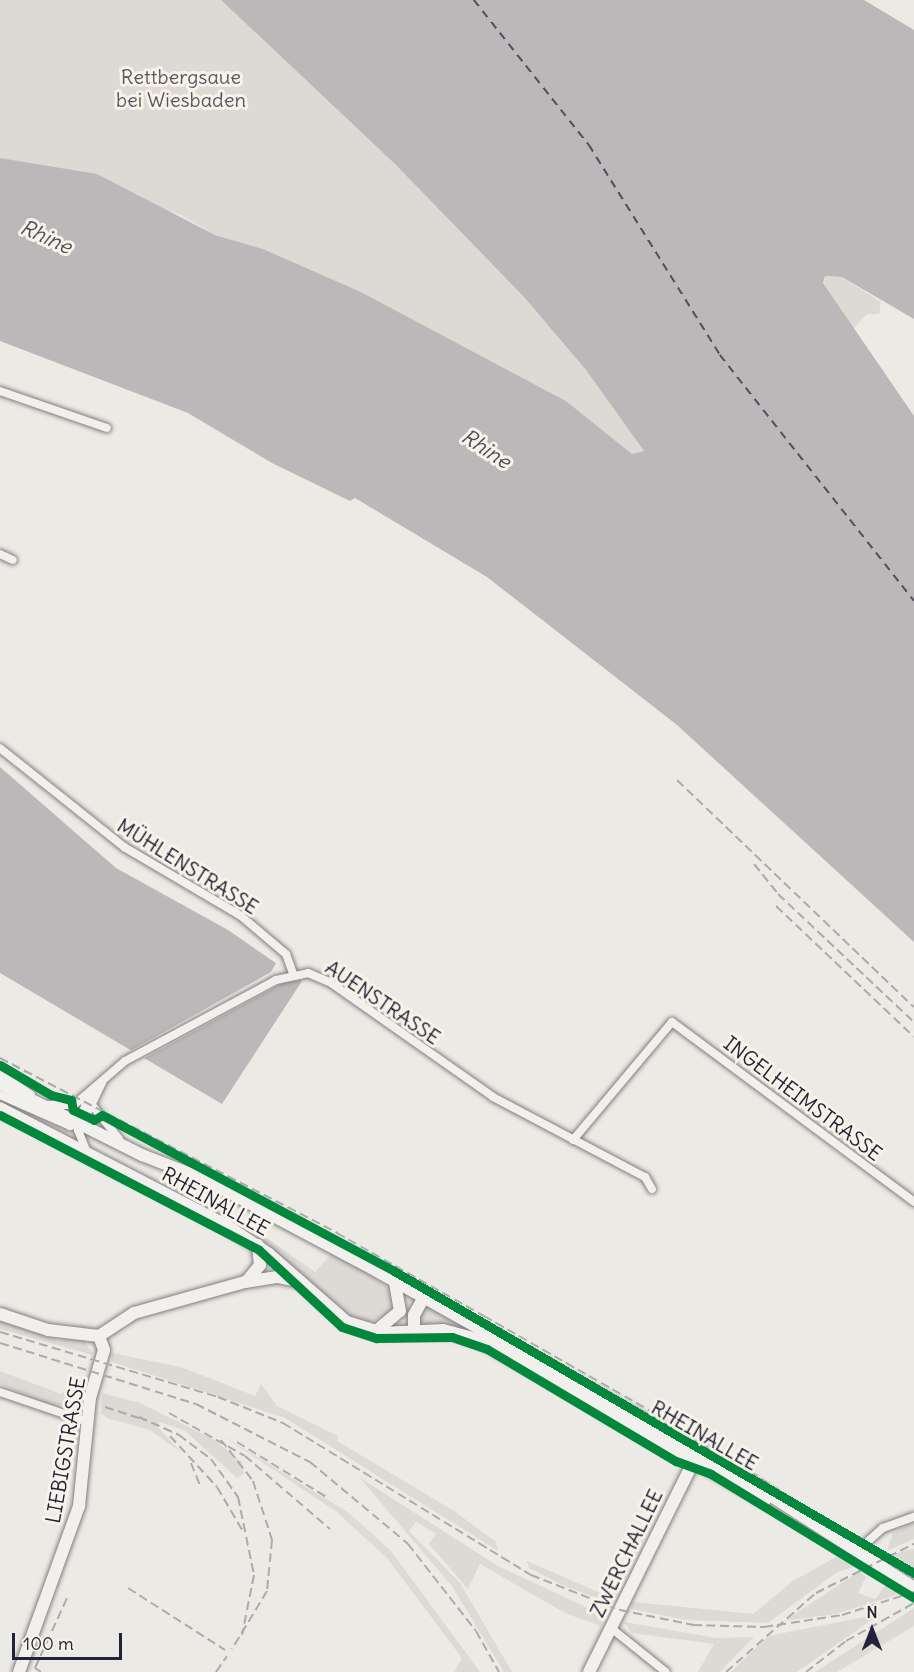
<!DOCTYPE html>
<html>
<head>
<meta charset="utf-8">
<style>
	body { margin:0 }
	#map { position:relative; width:914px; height:1672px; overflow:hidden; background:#ebeae4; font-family:Delius,sans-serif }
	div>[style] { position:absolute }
	.green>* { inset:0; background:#dddad5 }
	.water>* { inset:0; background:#bbb8b9 }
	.pier>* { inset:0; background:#ebeae4 }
	.ferry>* { height:1.5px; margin-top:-0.75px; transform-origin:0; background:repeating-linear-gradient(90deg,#504f60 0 8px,transparent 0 14px) }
	.roads { filter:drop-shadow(0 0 2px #818083) drop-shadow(0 0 2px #818083) }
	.street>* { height:8px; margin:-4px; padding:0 4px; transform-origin:4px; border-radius:4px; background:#f1f0ec }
	.secondary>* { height:12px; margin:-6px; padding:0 6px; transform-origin:6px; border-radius:6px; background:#f1f0ec }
	.rail>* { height:2px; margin-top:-1px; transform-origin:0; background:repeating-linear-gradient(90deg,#acabac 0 9px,transparent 0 13.5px) }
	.cycleway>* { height:9px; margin:-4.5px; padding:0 4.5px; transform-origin:4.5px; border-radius:4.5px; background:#00873e }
	span { translate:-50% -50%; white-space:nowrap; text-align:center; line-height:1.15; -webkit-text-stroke:6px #f7f3e8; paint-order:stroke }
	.park-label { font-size:20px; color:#575566 }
	.street-label { font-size:20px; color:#22223b }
	.water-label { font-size:21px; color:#504f60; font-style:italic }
	.north { position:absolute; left:842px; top:1600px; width:60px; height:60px; -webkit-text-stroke:4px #f7f3e8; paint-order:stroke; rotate:0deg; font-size:16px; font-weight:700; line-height:24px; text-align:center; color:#22223b }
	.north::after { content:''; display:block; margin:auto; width:21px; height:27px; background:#22223b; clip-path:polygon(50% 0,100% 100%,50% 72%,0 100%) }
	.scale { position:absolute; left:12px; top:1633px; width:110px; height:27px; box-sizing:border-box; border:3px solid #22223b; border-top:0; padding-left:8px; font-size:18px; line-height:21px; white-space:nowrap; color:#22223b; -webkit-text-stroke:4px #f7f3e8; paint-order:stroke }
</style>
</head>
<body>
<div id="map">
	<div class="green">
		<i style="clip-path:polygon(0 0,221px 0,395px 164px,524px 297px,586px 370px,644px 451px,632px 454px,566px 401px,361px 292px,263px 249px,215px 235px,181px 215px,0 158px)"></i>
		<i style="clip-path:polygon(825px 276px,842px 277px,881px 302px,879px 314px,867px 314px,853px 329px,824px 290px)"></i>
		<i style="clip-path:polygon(141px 1175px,258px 1232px,315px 1272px,330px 1255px,316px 1245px,362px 1269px,392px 1291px,393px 1312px,368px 1323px,344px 1314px,256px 1237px)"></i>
		<i style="clip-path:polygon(425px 1304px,486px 1337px,424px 1325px,418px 1319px)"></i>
		<i style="clip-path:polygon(0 1321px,57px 1340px,84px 1340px,93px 1355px,0 1329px)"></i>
		<i style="clip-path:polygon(112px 1353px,181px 1367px,255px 1396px,261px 1384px,277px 1406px,338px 1436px,337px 1441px,454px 1511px,495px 1541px,498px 1551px,285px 1418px,112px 1362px)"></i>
		<i style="clip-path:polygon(0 1371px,61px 1394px,72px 1384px,84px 1388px,76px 1403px,51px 1406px,0 1384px)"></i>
		<i style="clip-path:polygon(102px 1393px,140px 1403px,215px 1440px,242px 1462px,244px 1474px,237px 1478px,184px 1430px,159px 1422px,157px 1426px,182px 1453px,150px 1430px,107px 1418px,101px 1413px)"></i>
		<i style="clip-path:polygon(220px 1434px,349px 1513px,391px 1551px,480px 1672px,454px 1672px,462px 1658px,387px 1558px,337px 1512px)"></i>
		<i style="clip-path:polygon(359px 1477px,498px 1566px,605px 1616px,601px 1626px,565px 1613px,480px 1564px,468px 1589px,429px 1544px,436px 1534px,416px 1522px,409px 1531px,460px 1583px,512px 1672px,504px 1672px,452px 1586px)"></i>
		<i style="clip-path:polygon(914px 1523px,914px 1539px,887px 1551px,893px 1533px)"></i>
		<i style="clip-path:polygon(914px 1549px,914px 1571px,890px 1556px,907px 1550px)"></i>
		<i style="clip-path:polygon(838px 1556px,855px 1566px,836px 1573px,768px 1623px,686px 1620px,631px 1609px,633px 1602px,753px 1614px,793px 1581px)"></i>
		<i style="clip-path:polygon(527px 1561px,614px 1599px,612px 1604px,560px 1584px,529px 1568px)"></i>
		<i style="clip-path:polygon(860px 1571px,866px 1577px,858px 1593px,875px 1599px,887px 1584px,900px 1594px,835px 1614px,784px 1621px)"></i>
		<i style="clip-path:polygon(914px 1608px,914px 1626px,837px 1672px,815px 1672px)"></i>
		<i style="clip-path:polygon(880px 1614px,797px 1672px,731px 1672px,768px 1636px)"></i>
		<i style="clip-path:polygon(624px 1622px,717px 1638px,754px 1637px,720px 1672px,698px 1672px,714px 1644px,632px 1633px)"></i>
	</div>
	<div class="water">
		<i style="clip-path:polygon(221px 0,864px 0,914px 30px,914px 319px,842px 277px,825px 276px,823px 283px,914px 416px,914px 942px,677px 725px,487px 577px,355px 498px,350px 501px,272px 463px,188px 413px,0 341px,0 158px,97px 174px,215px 235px,263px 249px,361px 292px,566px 401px,632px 454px,644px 451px,586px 370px,524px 297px,395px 164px)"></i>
		<i style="clip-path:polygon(0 767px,116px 868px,228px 930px,302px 981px,222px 1104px,0 973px)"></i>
	</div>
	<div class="pier">
		<i style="clip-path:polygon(278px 960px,305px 979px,283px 983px,141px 1060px,128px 1052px,271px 972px)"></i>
	</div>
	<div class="ferry">
		<i style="left:474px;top:0;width:185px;rotate:51.6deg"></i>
		<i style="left:589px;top:145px;width:248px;rotate:58deg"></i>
		<i style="left:720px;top:355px;width:313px;rotate:51.7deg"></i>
	</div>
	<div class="roads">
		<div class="street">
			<i style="left:0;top:391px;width:113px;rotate:19.1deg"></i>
			<i style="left:0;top:554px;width:14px;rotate:25deg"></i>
			<i style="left:0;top:748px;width:159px;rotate:38.6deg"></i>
			<i style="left:124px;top:847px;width:136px;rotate:30.5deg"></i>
			<i style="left:241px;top:916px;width:59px;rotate:40.2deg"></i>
			<i style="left:286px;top:954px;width:20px;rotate:70deg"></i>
			<i style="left:0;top:1074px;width:37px;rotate:34deg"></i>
			<i style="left:0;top:1095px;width:77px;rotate:23.9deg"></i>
			<i style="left:70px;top:1126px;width:17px;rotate:-28deg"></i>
			<i style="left:85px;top:1118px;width:41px;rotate:-64.1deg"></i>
			<i style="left:46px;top:1105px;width:28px"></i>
			<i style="left:74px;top:1105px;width:67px;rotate:-40.8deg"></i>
			<i style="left:125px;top:1061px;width:171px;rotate:-28.2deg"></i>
			<i style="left:276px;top:980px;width:33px;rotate:-12deg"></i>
			<i style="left:308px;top:973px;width:25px;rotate:23deg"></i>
			<i style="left:331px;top:983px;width:198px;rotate:35.1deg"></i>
			<i style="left:493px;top:1097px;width:172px;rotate:27.8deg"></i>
			<i style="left:645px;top:1177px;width:14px;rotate:60deg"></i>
			<i style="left:92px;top:1105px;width:43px;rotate:51.5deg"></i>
			<i style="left:573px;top:1140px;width:154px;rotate:-50deg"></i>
			<i style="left:672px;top:1022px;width:302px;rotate:36.6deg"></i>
			<i style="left:86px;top:1150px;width:22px;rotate:-112deg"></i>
			<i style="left:78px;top:1130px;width:35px;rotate:-74deg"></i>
			<i style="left:0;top:1392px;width:93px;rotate:18.8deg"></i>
			<i style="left:856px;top:1552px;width:36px;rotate:-42deg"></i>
			<i style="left:883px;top:1528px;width:33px;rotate:-20deg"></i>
			<i style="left:611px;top:1628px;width:70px;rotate:38.7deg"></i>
		</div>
		<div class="secondary">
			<i style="left:0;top:1084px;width:159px;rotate:26.6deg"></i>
			<i style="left:142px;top:1155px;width:69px;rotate:21.3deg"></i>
			<i style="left:206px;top:1180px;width:179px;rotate:28deg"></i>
			<i style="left:364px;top:1264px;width:402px;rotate:29.2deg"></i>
			<i style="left:715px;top:1460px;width:237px;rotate:32.7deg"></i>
			<i style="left:0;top:1108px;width:254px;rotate:27.4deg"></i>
			<i style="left:226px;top:1225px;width:52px;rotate:34deg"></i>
			<i style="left:269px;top:1254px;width:103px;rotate:41.1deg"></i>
			<i style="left:347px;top:1322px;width:37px;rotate:17deg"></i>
			<i style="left:382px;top:1333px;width:61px;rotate:-2.8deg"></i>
			<i style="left:443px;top:1330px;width:38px;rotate:15deg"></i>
			<i style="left:480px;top:1340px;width:327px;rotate:29.3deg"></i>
			<i style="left:247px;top:1281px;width:21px;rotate:-51deg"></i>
			<i style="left:260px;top:1265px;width:20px;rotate:-96deg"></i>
			<i style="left:0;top:1314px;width:51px;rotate:18.4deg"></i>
			<i style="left:48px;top:1330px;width:51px;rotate:6.7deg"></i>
			<i style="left:376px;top:1331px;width:31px;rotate:-40deg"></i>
			<i style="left:400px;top:1311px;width:29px;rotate:-100deg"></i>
			<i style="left:414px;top:1331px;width:16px;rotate:-90deg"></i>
			<i style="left:414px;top:1315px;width:21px;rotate:-61deg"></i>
			<i style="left:99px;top:1336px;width:42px;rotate:-33.3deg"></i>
			<i style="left:134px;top:1313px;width:115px;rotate:-15.6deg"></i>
			<i style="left:245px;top:1282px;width:33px;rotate:-9deg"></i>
			<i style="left:278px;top:1277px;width:20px;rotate:11deg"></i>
			<i style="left:19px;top:1672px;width:177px;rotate:-70.1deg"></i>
			<i style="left:79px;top:1506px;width:109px;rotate:-84.2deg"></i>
			<i style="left:90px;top:1398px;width:50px;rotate:-73.7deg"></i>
			<i style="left:104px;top:1350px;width:15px;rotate:-110deg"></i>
			<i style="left:589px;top:1672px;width:246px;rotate:-63.6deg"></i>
		</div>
	</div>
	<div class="rail">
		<i style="left:677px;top:780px;width:328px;rotate:43.8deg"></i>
		<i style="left:754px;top:864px;width:38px;rotate:51deg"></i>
		<i style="left:778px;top:894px;width:187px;rotate:43.3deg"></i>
		<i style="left:776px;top:906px;width:190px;rotate:43.5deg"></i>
		<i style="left:0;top:1058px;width:380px;rotate:27.4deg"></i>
		<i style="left:337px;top:1233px;width:169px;rotate:29.5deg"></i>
		<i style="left:484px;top:1316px;width:254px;rotate:29.7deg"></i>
		<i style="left:705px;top:1442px;width:249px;rotate:33.1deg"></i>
		<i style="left:0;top:1332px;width:227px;rotate:16.6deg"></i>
		<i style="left:218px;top:1397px;width:70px;rotate:21.8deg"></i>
		<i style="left:283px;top:1423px;width:291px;rotate:31.5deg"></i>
		<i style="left:531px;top:1575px;width:96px;rotate:21.5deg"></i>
		<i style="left:620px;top:1610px;width:75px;rotate:11.6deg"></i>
		<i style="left:693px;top:1625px;width:71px;rotate:1.6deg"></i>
		<i style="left:764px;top:1627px;width:79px;rotate:-8.7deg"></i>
		<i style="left:842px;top:1615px;width:76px;rotate:-17.7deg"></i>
		<i style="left:0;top:1343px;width:205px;rotate:17.3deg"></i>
		<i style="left:196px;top:1404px;width:128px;rotate:27deg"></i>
		<i style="left:310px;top:1462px;width:128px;rotate:39.9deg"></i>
		<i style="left:408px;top:1544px;width:110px;rotate:52deg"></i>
		<i style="left:476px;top:1631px;width:47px;rotate:60.7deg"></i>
		<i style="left:105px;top:1407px;width:42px;rotate:18deg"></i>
		<i style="left:169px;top:1413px;width:87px;rotate:29.5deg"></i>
		<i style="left:245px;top:1456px;width:112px;rotate:40.7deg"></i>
		<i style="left:139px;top:1417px;width:44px;rotate:24.2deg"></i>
		<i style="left:179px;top:1435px;width:40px;rotate:37deg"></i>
		<i style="left:211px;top:1459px;width:47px;rotate:54.6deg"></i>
		<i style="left:238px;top:1497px;width:80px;rotate:78.4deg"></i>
		<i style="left:254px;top:1575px;width:61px;rotate:101.3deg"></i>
		<i style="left:170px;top:1436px;width:69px;rotate:47.3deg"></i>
		<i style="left:217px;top:1487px;width:53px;rotate:59.6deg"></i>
		<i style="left:221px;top:1440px;width:52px;rotate:52deg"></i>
		<i style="left:253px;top:1481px;width:62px;rotate:72.1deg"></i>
		<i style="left:272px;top:1540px;width:51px;rotate:95.6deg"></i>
		<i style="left:267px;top:1591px;width:68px;rotate:121.1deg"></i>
		<i style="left:237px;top:1442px;width:107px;rotate:31.6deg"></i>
		<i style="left:191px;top:1463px;width:24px;rotate:68deg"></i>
		<i style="left:128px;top:1588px;width:115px;rotate:32.6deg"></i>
		<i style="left:41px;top:1672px;width:7px;rotate:-146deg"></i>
		<i style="left:35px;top:1668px;width:79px;rotate:-65.4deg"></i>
		<i style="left:216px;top:1672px;width:19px;rotate:-55deg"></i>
		<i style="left:726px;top:1672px;width:120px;rotate:-41.3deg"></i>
		<i style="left:816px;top:1593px;width:110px;rotate:-26.6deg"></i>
		<i style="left:806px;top:1672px;width:51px;rotate:-37.8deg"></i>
		<i style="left:846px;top:1641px;width:78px;rotate:-29.2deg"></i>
	</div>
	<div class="cycleway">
		<i style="left:0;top:1065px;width:59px;rotate:30.5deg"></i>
		<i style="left:51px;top:1095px;width:21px;rotate:14deg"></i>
		<i style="left:71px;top:1100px;width:10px;rotate:79deg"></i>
		<i style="left:73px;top:1110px;width:23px;rotate:25deg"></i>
		<i style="left:94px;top:1120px;width:9px;rotate:-32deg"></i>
		<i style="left:102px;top:1115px;width:331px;rotate:28.1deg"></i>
		<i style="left:394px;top:1271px;width:601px;rotate:30.15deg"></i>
		<i style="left:0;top:1115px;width:292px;rotate:27.5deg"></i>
		<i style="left:259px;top:1250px;width:113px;rotate:42.9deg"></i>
		<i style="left:342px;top:1327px;width:36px;rotate:18deg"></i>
		<i style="left:376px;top:1338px;width:76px;rotate:-0.8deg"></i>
		<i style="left:452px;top:1337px;width:37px;rotate:19deg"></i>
		<i style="left:487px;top:1349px;width:220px;rotate:30.7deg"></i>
		<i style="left:676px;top:1461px;width:37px;rotate:20deg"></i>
		<i style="left:711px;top:1474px;width:238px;rotate:31.4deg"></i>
	</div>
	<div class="park-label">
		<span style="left:181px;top:88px">Rettbergsaue<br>bei Wiesbaden</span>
	</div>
	<div class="street-label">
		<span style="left:188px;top:866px;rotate:32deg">MÜHLENSTRASSE</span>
		<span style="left:383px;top:1002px;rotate:34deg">AUENSTRASSE</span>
		<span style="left:803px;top:1098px;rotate:37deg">INGELHEIMSTRASSE</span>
		<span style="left:216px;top:1201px;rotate:29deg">RHEINALLEE</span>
		<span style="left:705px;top:1435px;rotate:30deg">RHEINALLEE</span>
		<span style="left:65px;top:1450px;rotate:-80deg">LIEBIGSTRASSE</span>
		<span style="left:626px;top:1553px;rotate:-64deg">ZWERCHALLEE</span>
	</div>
	<div class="water-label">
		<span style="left:46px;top:237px;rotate:24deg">Rhine</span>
		<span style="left:486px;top:449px;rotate:33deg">Rhine</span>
	</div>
	<div class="north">N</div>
	<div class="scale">100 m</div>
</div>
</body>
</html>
